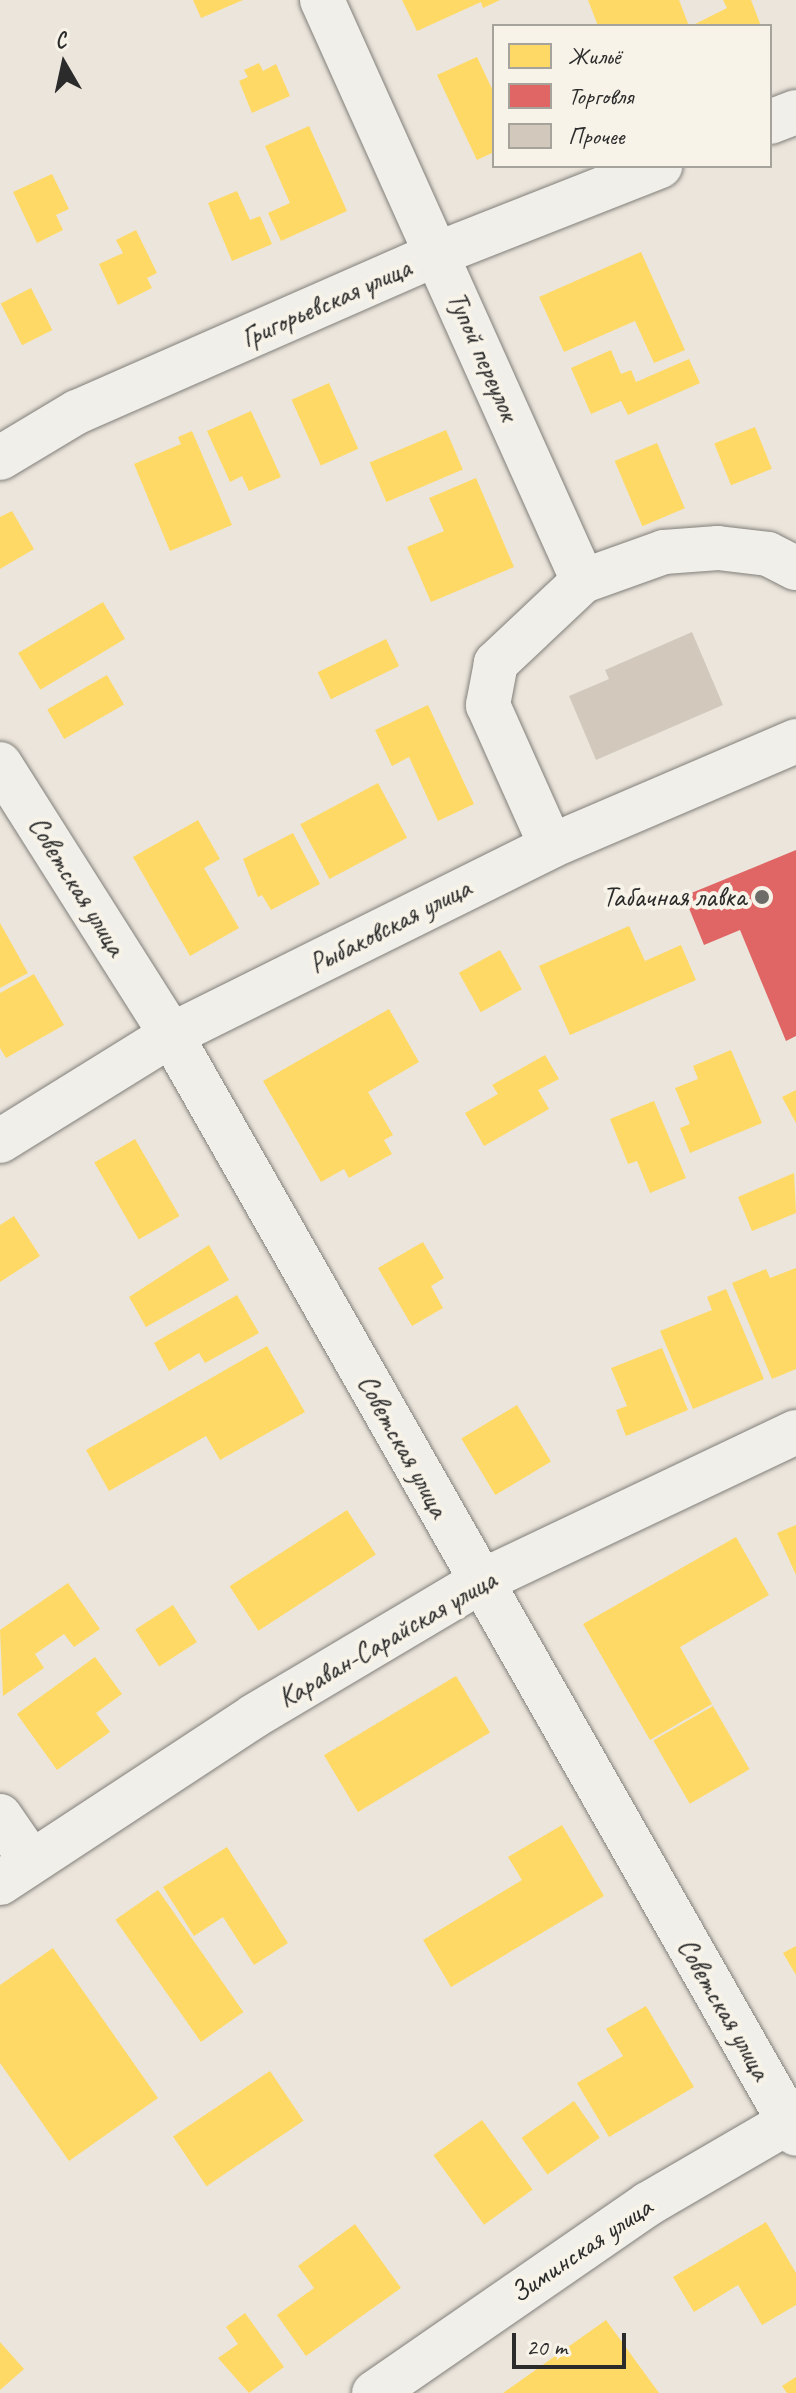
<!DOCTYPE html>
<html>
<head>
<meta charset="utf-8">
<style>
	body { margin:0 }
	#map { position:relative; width:796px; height:2393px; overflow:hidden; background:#ebe5db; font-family:Caveat,sans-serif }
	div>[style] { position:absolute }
	.homes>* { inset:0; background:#ffd966; transform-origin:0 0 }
	.shops>* { inset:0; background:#e06666 }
	.building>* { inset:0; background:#d2c9bc }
	.roads { filter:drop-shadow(0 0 2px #817f7a) drop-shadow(0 0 2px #817f7a) }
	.minor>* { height:44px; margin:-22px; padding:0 22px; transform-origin:22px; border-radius:22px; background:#f1efea }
	.major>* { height:44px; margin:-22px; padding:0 22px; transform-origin:22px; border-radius:22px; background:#f1efea }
	.dots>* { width:22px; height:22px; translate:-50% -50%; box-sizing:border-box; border:4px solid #f7f3e8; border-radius:50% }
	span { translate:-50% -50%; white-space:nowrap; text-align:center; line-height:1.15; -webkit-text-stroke:8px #f7f3e8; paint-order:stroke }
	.street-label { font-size:28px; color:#2b2b2b }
	.poi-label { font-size:28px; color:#2b2b2b }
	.right { translate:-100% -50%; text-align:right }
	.legend { position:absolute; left:492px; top:24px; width:280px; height:144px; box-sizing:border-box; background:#f7f3e8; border:2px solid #a5a39c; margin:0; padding:10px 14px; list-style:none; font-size:24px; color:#2b2b2b }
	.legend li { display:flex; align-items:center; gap:16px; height:40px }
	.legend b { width:40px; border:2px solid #a5a39c }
	.north { position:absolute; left:24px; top:24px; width:80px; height:80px; -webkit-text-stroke:6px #f7f3e8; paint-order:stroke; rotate:351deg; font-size:22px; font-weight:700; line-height:32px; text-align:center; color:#2b2b2b }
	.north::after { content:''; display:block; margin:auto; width:28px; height:36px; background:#2b2b2b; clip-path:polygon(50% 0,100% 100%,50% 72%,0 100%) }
	.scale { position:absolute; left:512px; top:2333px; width:114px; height:36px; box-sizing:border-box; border:4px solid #2b2b2b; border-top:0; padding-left:10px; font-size:24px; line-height:28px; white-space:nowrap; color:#2b2b2b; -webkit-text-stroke:6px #f7f3e8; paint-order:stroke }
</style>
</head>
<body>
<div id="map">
	<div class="homes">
		<i style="clip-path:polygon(193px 0,243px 0,201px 18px)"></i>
		<i style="clip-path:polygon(402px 0,500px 0,483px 8px,481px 2px,417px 31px)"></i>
		<i style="clip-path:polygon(588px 0,679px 0,689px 26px,598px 26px)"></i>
		<i style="clip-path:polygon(723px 0,751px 0,761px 26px,691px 26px,727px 8px)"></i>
		<i style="clip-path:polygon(477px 57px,494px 93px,494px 152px,477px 160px,437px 75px)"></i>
		<i style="clip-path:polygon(259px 63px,263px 71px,276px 64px,290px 96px,252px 113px,239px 81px,248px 77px,244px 70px)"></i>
		<i style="clip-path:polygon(309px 126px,347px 211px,281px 241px,268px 213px,290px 203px,265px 146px)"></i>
		<i style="clip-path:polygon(52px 174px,69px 209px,56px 215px,63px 230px,37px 243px,13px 192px)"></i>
		<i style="clip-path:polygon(237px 191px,250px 220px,260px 216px,272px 244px,232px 261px,208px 203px)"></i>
		<i style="clip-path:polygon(136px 230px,157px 273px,147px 278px,152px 288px,118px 305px,99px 264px,123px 253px,116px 240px)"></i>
		<i style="clip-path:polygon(641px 252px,685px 350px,654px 363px,635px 321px,564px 352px,539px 297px)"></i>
		<i style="left:31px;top:288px;width:47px;height:34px;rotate:63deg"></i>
		<i style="clip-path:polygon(611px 350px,621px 374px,631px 370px,636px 382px,689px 359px,700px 383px,628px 415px,621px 401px,591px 414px,571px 368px)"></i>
		<i style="left:329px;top:383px;width:72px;height:41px;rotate:66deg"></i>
		<i style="clip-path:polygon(251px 411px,281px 477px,249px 491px,242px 476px,230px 482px,207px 431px)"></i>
		<i style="left:755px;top:427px;width:45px;height:44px;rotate:68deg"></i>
		<i style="left:446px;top:430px;width:43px;height:83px;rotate:67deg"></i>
		<i style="clip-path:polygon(192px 431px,232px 525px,170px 551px,134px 464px,181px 444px,178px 437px)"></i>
		<i style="left:657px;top:443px;width:71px;height:46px;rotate:67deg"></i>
		<i style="clip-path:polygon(476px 478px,514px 567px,431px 602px,407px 547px,444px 531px,429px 498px)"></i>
		<i style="clip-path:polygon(12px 511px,34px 549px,0 569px,0 517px)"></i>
		<i style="left:103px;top:602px;width:43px;height:99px;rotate:59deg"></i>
		<i style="left:386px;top:639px;width:30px;height:76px;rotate:64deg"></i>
		<i style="left:107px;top:675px;width:34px;height:69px;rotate:60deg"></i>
		<i style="clip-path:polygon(428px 705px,474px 804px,438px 821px,409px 757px,392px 766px,375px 730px)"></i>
		<i style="left:378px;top:783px;width:62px;height:88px;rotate:62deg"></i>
		<i style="clip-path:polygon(198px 820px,220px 859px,204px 868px,239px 928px,190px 956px,133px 857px)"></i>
		<i style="clip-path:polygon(293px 833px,320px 884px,271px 910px,262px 895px,258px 897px,243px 859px)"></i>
		<i style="clip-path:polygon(0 923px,28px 973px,0 988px)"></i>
		<i style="clip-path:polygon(629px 926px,645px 961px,681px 945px,696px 980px,570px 1035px,539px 966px)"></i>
		<i style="left:500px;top:950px;width:45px;height:47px;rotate:61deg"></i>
		<i style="clip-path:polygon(34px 974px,64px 1025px,6px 1058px,0 1048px,0 993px)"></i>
		<i style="clip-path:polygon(389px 1009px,419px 1062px,368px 1092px,393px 1135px,384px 1140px,392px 1154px,349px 1178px,344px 1169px,321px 1182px,263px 1081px)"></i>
		<i style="clip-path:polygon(731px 1050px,762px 1123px,690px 1153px,680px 1128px,690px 1124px,675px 1088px,698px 1079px,693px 1066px)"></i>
		<i style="clip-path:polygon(545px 1055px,559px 1079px,538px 1090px,549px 1109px,484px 1146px,465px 1113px,498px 1094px,492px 1085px)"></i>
		<i style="clip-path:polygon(796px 1090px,796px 1123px,782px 1097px)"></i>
		<i style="clip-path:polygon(654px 1101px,686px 1178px,650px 1193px,637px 1161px,628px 1164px,610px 1119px)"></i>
		<i style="left:135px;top:1139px;width:89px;height:47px;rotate:60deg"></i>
		<i style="clip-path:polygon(794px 1173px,796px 1213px,752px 1231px,738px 1197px)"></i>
		<i style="clip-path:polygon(14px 1216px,40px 1256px,0 1282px,0 1225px)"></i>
		<i style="clip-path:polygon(423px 1242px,444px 1278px,431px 1286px,443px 1308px,412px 1326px,378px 1268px)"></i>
		<i style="clip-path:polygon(209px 1245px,229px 1280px,146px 1327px,129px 1297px)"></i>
		<i style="clip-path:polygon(796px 1268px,796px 1369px,772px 1379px,732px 1283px,766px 1269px,770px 1278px)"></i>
		<i style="clip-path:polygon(726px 1289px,764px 1379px,693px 1409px,660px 1331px,712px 1310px,707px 1297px)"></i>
		<i style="clip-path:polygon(237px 1295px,259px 1333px,205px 1363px,199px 1353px,169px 1371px,154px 1343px)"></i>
		<i style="clip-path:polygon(267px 1346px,305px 1412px,220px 1460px,206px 1436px,109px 1491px,86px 1450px)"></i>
		<i style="clip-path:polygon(662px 1348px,688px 1410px,626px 1436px,616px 1410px,627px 1406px,611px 1368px)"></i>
		<i style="left:517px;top:1405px;width:66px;height:65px;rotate:59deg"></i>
		<i style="left:347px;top:1510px;width:53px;height:140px;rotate:57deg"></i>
		<i style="clip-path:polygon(796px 1525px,796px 1575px,777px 1533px)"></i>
		<i style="clip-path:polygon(736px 1537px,769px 1595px,680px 1647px,712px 1704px,650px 1740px,583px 1624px)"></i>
		<i style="clip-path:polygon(68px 1583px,100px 1629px,74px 1647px,64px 1634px,35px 1654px,44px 1668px,3px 1696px,0 1630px)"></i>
		<i style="left:173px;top:1605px;width:44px;height:45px;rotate:57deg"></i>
		<i style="clip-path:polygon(95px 1657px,122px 1694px,96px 1713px,110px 1732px,57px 1770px,17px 1714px)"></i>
		<i style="left:456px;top:1676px;width:66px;height:154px;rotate:59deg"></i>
		<i style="left:713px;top:1706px;width:73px;height:69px;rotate:60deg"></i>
		<i style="clip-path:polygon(562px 1825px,604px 1896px,451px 1987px,423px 1940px,522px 1880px,508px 1857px)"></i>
		<i style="clip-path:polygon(227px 1847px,288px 1943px,254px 1965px,223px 1917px,194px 1936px,163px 1887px)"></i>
		<i style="left:158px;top:1890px;width:149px;height:52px;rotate:55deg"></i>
		<i style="clip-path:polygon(796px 1946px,796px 1975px,783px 1953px)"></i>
		<i style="clip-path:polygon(53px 1948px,158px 2098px,69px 2161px,0 2063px,0 1985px)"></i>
		<i style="clip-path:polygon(646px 2006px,694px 2087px,609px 2137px,577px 2083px,623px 2056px,606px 2029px)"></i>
		<i style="left:270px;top:2071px;width:60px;height:117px;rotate:56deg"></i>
		<i style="left:574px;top:2101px;width:45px;height:64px;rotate:55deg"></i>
		<i style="left:482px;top:2120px;width:86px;height:60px;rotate:54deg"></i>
		<i style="clip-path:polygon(766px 2222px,796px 2273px,796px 2305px,762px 2325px,738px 2285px,694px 2312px,673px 2277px)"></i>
		<i style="clip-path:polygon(355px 2224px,401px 2288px,306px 2356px,277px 2315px,314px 2288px,298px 2266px)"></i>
		<i style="clip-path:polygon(245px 2313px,284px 2367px,249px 2393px,218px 2358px,238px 2344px,226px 2327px)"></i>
		<i style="clip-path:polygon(606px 2320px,659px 2393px,503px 2393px)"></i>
		<i style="clip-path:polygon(0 2342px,24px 2369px,0 2390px)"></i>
		<i style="clip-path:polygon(796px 2377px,796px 2393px,787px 2393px,782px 2386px)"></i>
	</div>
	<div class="shops">
		<i style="clip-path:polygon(796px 850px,796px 1036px,786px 1041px,740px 930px,704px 945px,684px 896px)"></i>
	</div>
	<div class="building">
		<i style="clip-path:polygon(692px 632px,723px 705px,596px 760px,569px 696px,609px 679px,605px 670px)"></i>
	</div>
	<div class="roads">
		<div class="minor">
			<i style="left:322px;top:0;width:637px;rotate:65.81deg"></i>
			<i style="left:583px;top:581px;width:120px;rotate:136.7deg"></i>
			<i style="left:496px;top:663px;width:43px;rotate:100.8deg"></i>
			<i style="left:488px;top:705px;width:154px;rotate:65.9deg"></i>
			<i style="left:770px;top:122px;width:28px;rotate:-21deg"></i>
			<i style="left:0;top:458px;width:90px;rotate:-30.9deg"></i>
			<i style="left:77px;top:412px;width:393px;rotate:-23.7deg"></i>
			<i style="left:437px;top:254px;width:240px;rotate:-21.5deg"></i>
			<i style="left:583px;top:581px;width:86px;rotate:-19.7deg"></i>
			<i style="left:664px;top:552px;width:54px;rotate:-4.2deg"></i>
			<i style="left:718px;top:548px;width:50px;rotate:6.8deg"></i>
			<i style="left:768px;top:554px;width:31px;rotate:27deg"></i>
			<i style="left:0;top:764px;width:320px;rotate:57.7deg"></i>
			<i style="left:171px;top:1035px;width:1264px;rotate:60.37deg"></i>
			<i style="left:0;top:1816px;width:55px;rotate:55.4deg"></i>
			<i style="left:0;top:1883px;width:304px;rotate:-33.3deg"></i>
			<i style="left:254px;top:1716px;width:263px;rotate:-30.7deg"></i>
			<i style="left:480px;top:1582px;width:350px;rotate:-25.4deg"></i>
			<i style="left:374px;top:2393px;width:333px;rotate:-34.6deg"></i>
			<i style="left:648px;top:2204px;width:171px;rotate:-30.2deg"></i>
		</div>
		<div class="major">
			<i style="left:0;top:1141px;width:201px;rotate:-31.8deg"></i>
			<i style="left:171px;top:1035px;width:424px;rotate:-26.4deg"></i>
			<i style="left:551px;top:846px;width:267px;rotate:-23.2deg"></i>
		</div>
	</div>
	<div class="dots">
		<i style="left:762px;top:897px;background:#6e6c69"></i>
	</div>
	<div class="street-label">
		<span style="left:326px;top:303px;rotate:-24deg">Григорьевская улица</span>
		<span style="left:483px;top:356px;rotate:66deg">Тупой переулок</span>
		<span style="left:77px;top:886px;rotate:58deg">Советская улица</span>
		<span style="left:390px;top:926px;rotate:-27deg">Рыбаковская улица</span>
		<span style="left:403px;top:1446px;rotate:61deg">Советская улица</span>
		<span style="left:387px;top:1639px;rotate:-30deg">Караван-Сарайская улица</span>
		<span style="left:724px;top:2009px;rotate:60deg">Советская улица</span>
		<span style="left:581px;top:2250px;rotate:-34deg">Зиминская улица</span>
	</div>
	<div class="poi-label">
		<span class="right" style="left:746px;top:897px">Табачная лавка</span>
	</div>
	<ul class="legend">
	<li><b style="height:22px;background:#ffd966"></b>Жильё</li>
	<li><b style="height:22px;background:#e06666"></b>Торговля</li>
	<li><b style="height:22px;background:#d2c9bc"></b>Прочее</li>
	</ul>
	<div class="north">С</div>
	<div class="scale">20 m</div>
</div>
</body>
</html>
